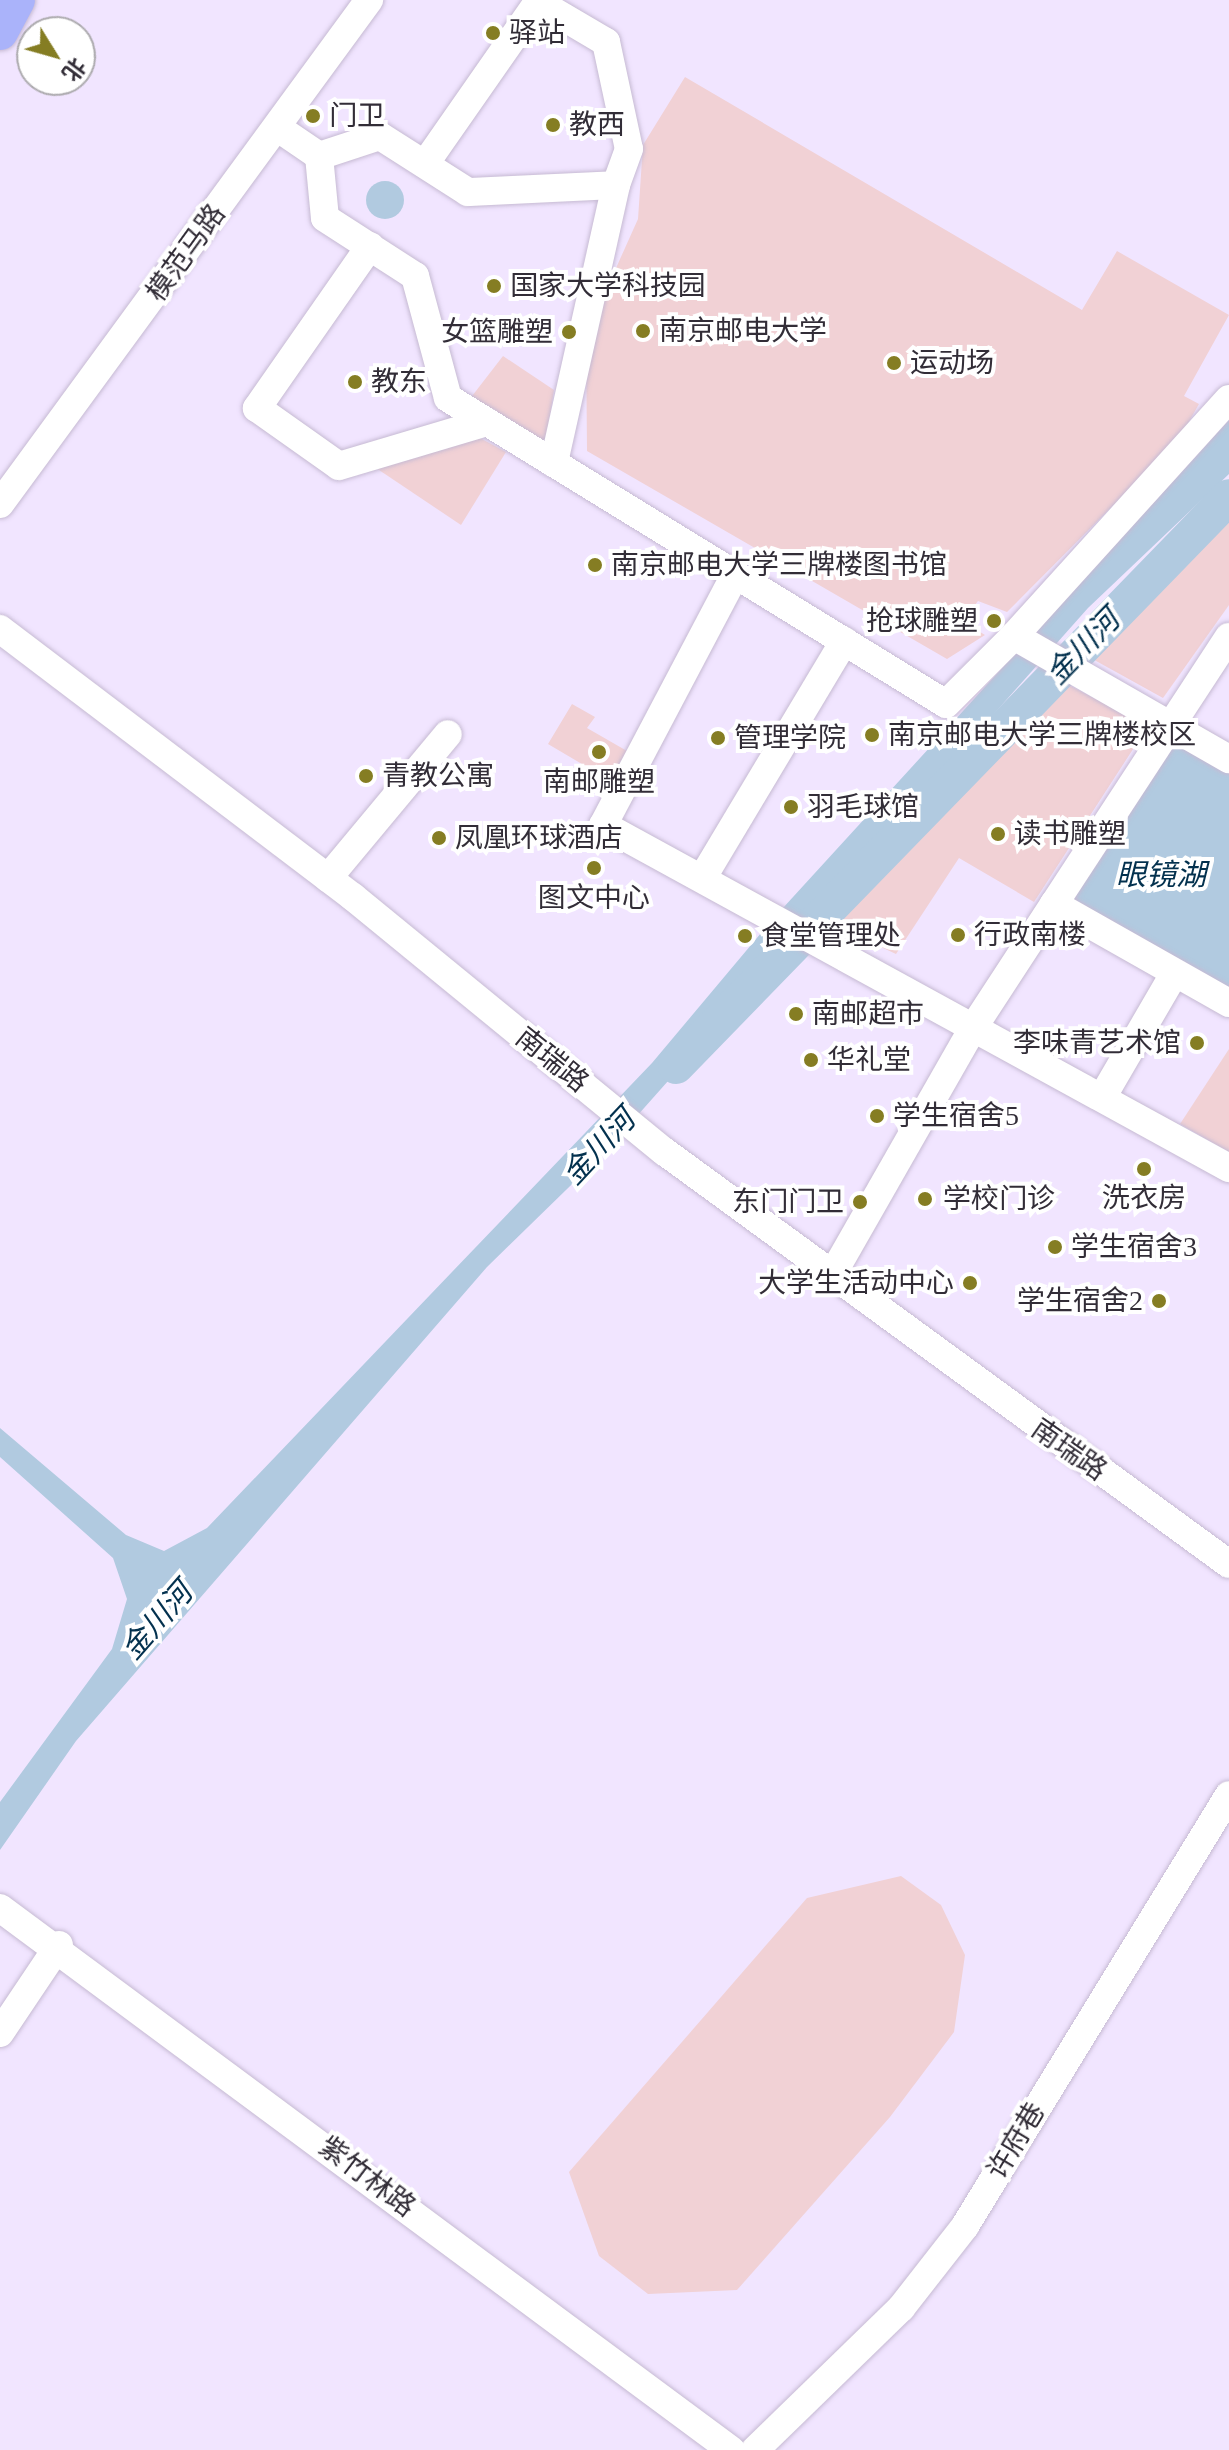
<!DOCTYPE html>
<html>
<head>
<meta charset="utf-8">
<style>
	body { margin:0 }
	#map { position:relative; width:1229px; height:2450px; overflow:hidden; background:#f1e5ff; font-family:"Times New Roman","Noto Sans SC",serif }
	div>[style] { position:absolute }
	.green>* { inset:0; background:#f1d1d5 }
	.water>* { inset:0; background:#b1cae0 }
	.round { border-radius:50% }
	.river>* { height:36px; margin:-18px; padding:0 18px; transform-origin:18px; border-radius:18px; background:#b1cae0 }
	.roads { filter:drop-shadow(0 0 2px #c6bad3) drop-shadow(0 0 2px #c6bad3) }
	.minor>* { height:28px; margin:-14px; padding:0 14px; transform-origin:14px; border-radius:14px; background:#fff }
	.major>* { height:36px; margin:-18px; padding:0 18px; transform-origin:18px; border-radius:18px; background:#aab3fa }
	.dots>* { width:22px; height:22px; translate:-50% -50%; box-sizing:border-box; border:4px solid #fff; border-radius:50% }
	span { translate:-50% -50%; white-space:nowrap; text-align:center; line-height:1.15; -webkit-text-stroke:8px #fff; paint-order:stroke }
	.poi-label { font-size:28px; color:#322d37 }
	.left { translate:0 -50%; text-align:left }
	.right { translate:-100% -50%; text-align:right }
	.street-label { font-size:28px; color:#322d37 }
	.water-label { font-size:30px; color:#03314e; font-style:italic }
	.north { position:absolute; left:16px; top:16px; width:80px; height:80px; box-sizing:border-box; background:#fff; border:2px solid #adabaf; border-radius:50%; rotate:127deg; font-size:22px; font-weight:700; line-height:32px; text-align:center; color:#322d37 }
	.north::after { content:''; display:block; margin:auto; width:28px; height:36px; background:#857d23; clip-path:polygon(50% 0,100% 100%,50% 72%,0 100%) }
</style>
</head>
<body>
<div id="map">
	<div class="green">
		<i style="clip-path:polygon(685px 77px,1082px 310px,1117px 251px,1229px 315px,1184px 396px,1199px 404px,1179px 439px,1007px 612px,978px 601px,969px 613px,972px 627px,985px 635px,947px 659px,587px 451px,586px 335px,638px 219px,643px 145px)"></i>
		<i style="clip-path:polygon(503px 356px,554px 390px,545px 446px,469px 400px)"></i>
		<i style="clip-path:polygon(480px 438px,506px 452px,461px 525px,376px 468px)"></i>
		<i style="clip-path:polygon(1229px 496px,1229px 605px,1163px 698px,1069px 646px)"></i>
		<i style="clip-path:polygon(1049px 675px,1148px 726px,1034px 902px,959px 858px,896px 954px,825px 921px)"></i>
		<i style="clip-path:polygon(572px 704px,595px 717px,587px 728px,627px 751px,609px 780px,548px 744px)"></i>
		<i style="clip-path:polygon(1229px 1049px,1229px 1152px,1180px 1124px)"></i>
		<i style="clip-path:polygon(901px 1876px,941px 1905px,965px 1955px,954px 2032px,890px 2117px,737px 2290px,648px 2294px,599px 2256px,569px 2172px,807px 1898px)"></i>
	</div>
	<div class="water">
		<i class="round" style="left:366px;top:181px;width:38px;height:38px"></i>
		<i style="clip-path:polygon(1229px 420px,1229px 474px,1088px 608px,605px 1152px,487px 1267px,76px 1741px,0 1850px,0 1802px,112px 1649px,127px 1599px,113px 1558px,0 1457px,0 1428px,126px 1535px,164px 1551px,207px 1528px,652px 1063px,772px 920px)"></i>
		<i style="clip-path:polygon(1172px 734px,1229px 769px,1229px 990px,1064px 900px)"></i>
	</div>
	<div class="river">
		<i style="left:676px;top:1066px;width:793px;rotate:-45.82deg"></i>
	</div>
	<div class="roads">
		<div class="minor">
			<i style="left:278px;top:128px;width:50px;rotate:34.3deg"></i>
			<i style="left:319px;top:156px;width:62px;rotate:84.5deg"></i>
			<i style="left:325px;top:218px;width:107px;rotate:32.8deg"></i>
			<i style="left:415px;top:276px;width:126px;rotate:74.9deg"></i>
			<i style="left:448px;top:398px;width:584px;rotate:31.57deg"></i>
			<i style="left:946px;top:704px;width:96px;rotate:-45deg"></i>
			<i style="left:1014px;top:636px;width:248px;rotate:29.8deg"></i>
			<i style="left:319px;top:156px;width:64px;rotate:-18.2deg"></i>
			<i style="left:380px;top:136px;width:104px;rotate:32.5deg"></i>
			<i style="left:468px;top:192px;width:148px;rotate:-2.7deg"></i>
			<i style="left:616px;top:185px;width:285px;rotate:102.6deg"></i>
			<i style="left:425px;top:164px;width:198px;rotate:-55.1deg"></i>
			<i style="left:538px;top:2px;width:79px;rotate:30.5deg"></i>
			<i style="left:606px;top:42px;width:109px;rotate:77.9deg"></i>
			<i style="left:629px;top:149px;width:38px;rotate:110deg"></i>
			<i style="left:370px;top:246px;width:198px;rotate:124.9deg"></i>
			<i style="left:257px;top:408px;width:100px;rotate:35.3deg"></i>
			<i style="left:339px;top:466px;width:154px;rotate:-16.6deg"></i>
			<i style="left:0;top:504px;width:625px;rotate:-53.79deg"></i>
			<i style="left:735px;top:575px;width:283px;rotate:117.8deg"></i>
			<i style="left:603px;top:825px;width:714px;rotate:28.72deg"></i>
			<i style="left:0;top:629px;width:443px;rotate:37.2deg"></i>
			<i style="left:353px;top:897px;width:403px;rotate:39.3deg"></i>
			<i style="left:665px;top:1152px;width:698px;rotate:36.15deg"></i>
			<i style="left:1014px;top:636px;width:320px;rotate:-47.8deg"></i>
			<i style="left:703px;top:877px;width:275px;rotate:-59.1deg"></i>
			<i style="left:328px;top:878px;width:187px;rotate:-50.2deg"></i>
			<i style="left:1054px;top:904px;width:319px;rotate:-56.8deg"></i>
			<i style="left:1103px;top:1096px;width:141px;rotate:-59.8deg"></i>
			<i style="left:831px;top:1277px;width:290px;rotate:-60.3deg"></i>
			<i style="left:975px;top:1025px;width:145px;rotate:-56.9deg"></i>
			<i style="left:1054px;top:904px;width:201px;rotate:29.5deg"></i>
			<i style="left:0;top:1908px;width:910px;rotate:36.56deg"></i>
			<i style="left:0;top:2033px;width:106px;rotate:-56.2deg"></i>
			<i style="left:755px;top:2450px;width:204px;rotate:-44.2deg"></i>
			<i style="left:901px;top:2308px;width:104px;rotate:-52deg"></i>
			<i style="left:965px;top:2226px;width:505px;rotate:-58.51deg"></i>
		</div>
		<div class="major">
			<i style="left:0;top:32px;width:36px;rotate:-62deg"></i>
		</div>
	</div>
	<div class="dots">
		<i style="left:493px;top:33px;background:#857d23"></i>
		<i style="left:313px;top:116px;background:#857d23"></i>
		<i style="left:553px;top:125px;background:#857d23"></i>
		<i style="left:494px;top:286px;background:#857d23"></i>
		<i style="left:643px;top:331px;background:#857d23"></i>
		<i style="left:569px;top:332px;background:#857d23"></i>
		<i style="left:894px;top:363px;background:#857d23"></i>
		<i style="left:355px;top:382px;background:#857d23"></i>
		<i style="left:595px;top:565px;background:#857d23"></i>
		<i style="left:994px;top:621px;background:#857d23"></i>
		<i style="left:872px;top:735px;background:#857d23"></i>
		<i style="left:718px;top:738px;background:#857d23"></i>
		<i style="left:599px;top:752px;background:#857d23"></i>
		<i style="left:366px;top:776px;background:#857d23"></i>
		<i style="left:791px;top:807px;background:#857d23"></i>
		<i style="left:998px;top:834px;background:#857d23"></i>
		<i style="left:439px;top:838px;background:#857d23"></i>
		<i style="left:594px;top:868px;background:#857d23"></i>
		<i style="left:958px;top:935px;background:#857d23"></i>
		<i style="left:745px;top:936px;background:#857d23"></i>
		<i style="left:796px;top:1014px;background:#857d23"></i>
		<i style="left:1197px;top:1043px;background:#857d23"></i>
		<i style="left:811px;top:1060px;background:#857d23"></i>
		<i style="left:877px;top:1116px;background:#857d23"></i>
		<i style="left:1144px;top:1169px;background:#857d23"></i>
		<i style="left:925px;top:1199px;background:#857d23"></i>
		<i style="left:860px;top:1202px;background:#857d23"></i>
		<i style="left:1055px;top:1247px;background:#857d23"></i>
		<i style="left:970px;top:1283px;background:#857d23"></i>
		<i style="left:1159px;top:1301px;background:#857d23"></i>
	</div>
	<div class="poi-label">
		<span class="left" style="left:509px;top:33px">驿站</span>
		<span class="left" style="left:329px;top:116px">门卫</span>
		<span class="left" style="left:569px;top:125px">教西</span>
		<span class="left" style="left:510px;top:286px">国家大学科技园</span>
		<span class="left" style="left:659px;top:331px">南京邮电大学</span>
		<span class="right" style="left:553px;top:332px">女篮雕塑</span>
		<span class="left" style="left:910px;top:363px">运动场</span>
		<span class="left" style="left:371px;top:382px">教东</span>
		<span class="left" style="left:611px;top:565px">南京邮电大学三牌楼图书馆</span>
		<span class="right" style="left:978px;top:621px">抢球雕塑</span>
		<span class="left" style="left:888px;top:735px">南京邮电大学三牌楼校区</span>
		<span class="left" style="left:734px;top:738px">管理学院</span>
		<span class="left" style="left:382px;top:776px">青教公寓</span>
		<span style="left:599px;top:782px">南邮雕塑</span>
		<span class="left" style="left:807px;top:807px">羽毛球馆</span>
		<span class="left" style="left:1014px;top:834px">读书雕塑</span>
		<span class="left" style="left:455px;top:838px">凤凰环球酒店</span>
		<span style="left:594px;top:898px">图文中心</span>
		<span class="left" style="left:974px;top:935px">行政南楼</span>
		<span class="left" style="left:761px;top:936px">食堂管理处</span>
		<span class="left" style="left:812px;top:1014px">南邮超市</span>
		<span class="right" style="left:1181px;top:1043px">李味青艺术馆</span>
		<span class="left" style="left:827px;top:1060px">华礼堂</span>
		<span class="left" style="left:893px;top:1116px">学生宿舍5</span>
		<span style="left:1144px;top:1198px">洗衣房</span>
		<span class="left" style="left:943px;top:1199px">学校门诊</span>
		<span class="right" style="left:844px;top:1202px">东门门卫</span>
		<span class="left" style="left:1071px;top:1247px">学生宿舍3</span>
		<span class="right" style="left:954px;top:1283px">大学生活动中心</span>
		<span class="right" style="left:1143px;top:1301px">学生宿舍2</span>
	</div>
	<div class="street-label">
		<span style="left:186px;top:253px;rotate:-54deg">模范马路</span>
		<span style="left:552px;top:1060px;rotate:39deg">南瑞路</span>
		<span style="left:1069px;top:1450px;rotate:35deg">南瑞路</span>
		<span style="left:1016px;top:2141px;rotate:-59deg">许府巷</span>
		<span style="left:367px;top:2177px;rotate:37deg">紫竹林路</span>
	</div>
	<div class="water-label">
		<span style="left:1083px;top:647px;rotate:-46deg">金川河</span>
		<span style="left:1161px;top:875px">眼镜湖</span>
		<span style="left:599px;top:1147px;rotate:-47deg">金川河</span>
		<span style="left:157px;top:1621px;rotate:-49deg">金川河</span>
	</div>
	<div class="north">北</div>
</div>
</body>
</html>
